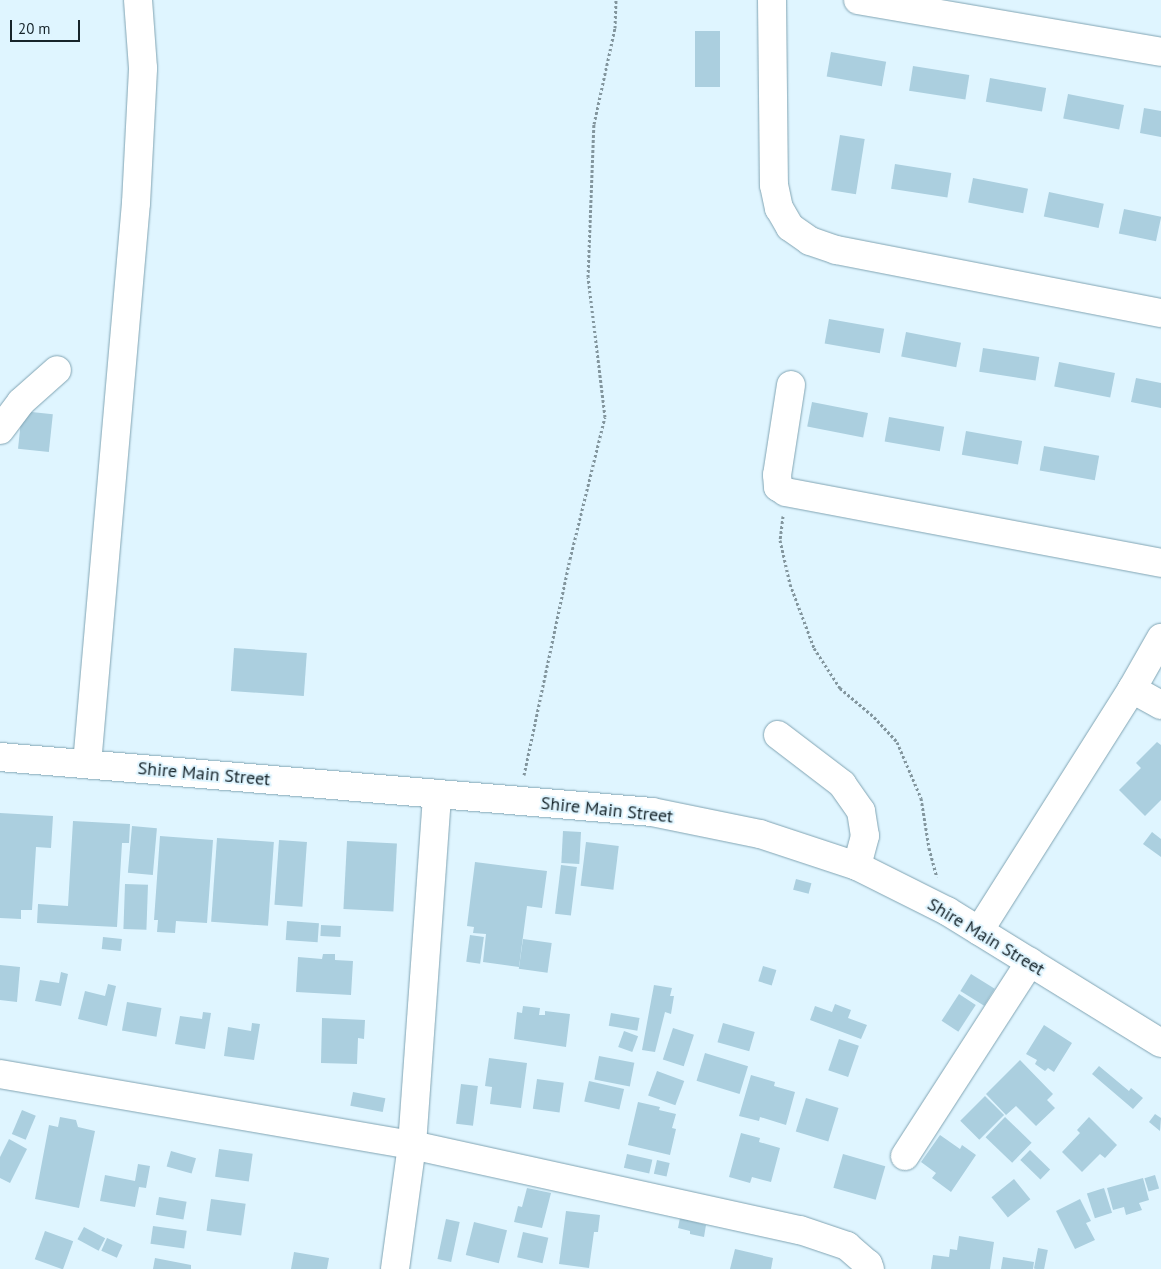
<!DOCTYPE html>
<html>
<head>
<meta charset="utf-8">
<style>
	body { margin:0 }
	#map { position:relative; width:1161px; height:1269px; overflow:hidden; background:#dff5ff; font-family:"PT Sans",sans-serif }
	div>[style] { position:absolute }
	.building>* { inset:0; background:#abcfdf; transform-origin:0 0 }
	.path>* { height:3px; margin-top:-1.5px; transform-origin:0; background:repeating-linear-gradient(90deg,#83969e 0 2.5px,transparent 0 5px) }
	.roads { filter:drop-shadow(0 0 1px #81a4b3) drop-shadow(0 0 1px #81a4b3) }
	.minor>* { height:28px; margin:-14px; padding:0 14px; transform-origin:14px; border-radius:14px; background:#fff }
	span { translate:-50% -50%; white-space:nowrap; text-align:center; line-height:1.15; -webkit-text-stroke:4px #dff5ff; paint-order:stroke }
	.street-label { font-size:18px; color:#16242a }
	.scale { position:absolute; left:10px; top:20px; width:70px; height:22px; box-sizing:border-box; border:2px solid #16242a; border-top:0; padding-left:6px; font-size:15px; line-height:18px; white-space:nowrap; color:#16242a; -webkit-text-stroke:4px #dff5ff; paint-order:stroke }
</style>
</head>
<body>
<div id="map">
	<div class="building">
		<i style="left:695px;top:31px;width:25px;height:56px"></i>
		<i style="left:831px;top:52px;width:56px;height:25px;rotate:10deg"></i>
		<i style="left:913px;top:66px;width:57px;height:25px;rotate:9deg"></i>
		<i style="left:990px;top:78px;width:57px;height:24px;rotate:10deg"></i>
		<i style="left:1068px;top:94px;width:57px;height:25px;rotate:11deg"></i>
		<i style="clip-path:polygon(1144px 108px,1161px 111px,1161px 137px,1140px 133px)"></i>
		<i style="left:840px;top:135px;width:25px;height:56px;rotate:9deg"></i>
		<i style="left:895px;top:164px;width:57px;height:25px;rotate:9deg"></i>
		<i style="left:973px;top:178px;width:56px;height:25px;rotate:11deg"></i>
		<i style="left:1049px;top:192px;width:56px;height:25px;rotate:12deg"></i>
		<i style="left:1124px;top:209px;width:38px;height:25px;rotate:12deg"></i>
		<i style="left:829px;top:319px;width:56px;height:25px;rotate:10deg"></i>
		<i style="left:906px;top:332px;width:56px;height:25px;rotate:11deg"></i>
		<i style="left:983px;top:348px;width:57px;height:24px;rotate:9deg"></i>
		<i style="left:1059px;top:362px;width:57px;height:25px;rotate:11deg"></i>
		<i style="clip-path:polygon(1136px 378px,1161px 383px,1161px 408px,1131px 402px)"></i>
		<i style="left:812px;top:402px;width:57px;height:25px;rotate:11deg"></i>
		<i style="left:22px;top:411px;width:31px;height:38px;rotate:6deg"></i>
		<i style="left:889px;top:417px;width:56px;height:25px;rotate:10deg"></i>
		<i style="left:966px;top:431px;width:57px;height:24px;rotate:10deg"></i>
		<i style="left:1044px;top:446px;width:56px;height:25px;rotate:10deg"></i>
		<i style="left:234px;top:648px;width:73px;height:43px;rotate:4deg"></i>
		<i style="clip-path:polygon(1157px 742px,1161px 745px,1161px 800px,1145px 816px,1119px 790px,1141px 768px,1136px 763px)"></i>
		<i style="clip-path:polygon(0 813px,53px 816px,51px 848px,36px 847px,32px 910px,21px 910px,21px 919px,0 918px)"></i>
		<i style="clip-path:polygon(73px 821px,130px 824px,129px 843px,122px 843px,117px 927px,37px 923px,38px 904px,68px 906px)"></i>
		<i style="left:132px;top:826px;width:25px;height:47px;rotate:5deg"></i>
		<i style="left:563px;top:831px;width:18px;height:32px;rotate:3deg"></i>
		<i style="clip-path:polygon(1152px 832px,1161px 839px,1161px 857px,1143px 844px)"></i>
		<i style="clip-path:polygon(160px 836px,213px 840px,207px 923px,176px 921px,175px 933px,157px 932px,158px 920px,154px 920px)"></i>
		<i style="left:217px;top:838px;width:57px;height:84px;rotate:4deg"></i>
		<i style="left:279px;top:840px;width:28px;height:65px;rotate:4deg"></i>
		<i style="left:347px;top:841px;width:50px;height:68px;rotate:3deg"></i>
		<i style="left:586px;top:842px;width:33px;height:44px;rotate:7deg"></i>
		<i style="clip-path:polygon(475px 862px,547px 871px,542px 908px,527px 906px,519px 967px,483px 962px,486px 934px,473px 933px,474px 927px,467px 926px)"></i>
		<i style="left:561px;top:865px;width:16px;height:49px;rotate:7deg"></i>
		<i style="left:796px;top:879px;width:16px;height:11px;rotate:15deg"></i>
		<i style="left:125px;top:884px;width:23px;height:45px;rotate:2deg"></i>
		<i style="left:287px;top:921px;width:32px;height:19px;rotate:4deg"></i>
		<i style="left:321px;top:925px;width:20px;height:11px;rotate:3deg"></i>
		<i style="left:470px;top:935px;width:14px;height:27px;rotate:8deg"></i>
		<i style="left:103px;top:937px;width:19px;height:12px;rotate:6deg"></i>
		<i style="left:523px;top:939px;width:29px;height:30px;rotate:8deg"></i>
		<i style="clip-path:polygon(323px 954px,335px 954px,335px 960px,353px 961px,351px 995px,296px 992px,298px 957px,322px 959px)"></i>
		<i style="clip-path:polygon(0 965px,20px 967px,17px 1002px,0 1000px)"></i>
		<i style="left:763px;top:966px;width:14px;height:16px;rotate:17deg"></i>
		<i style="clip-path:polygon(61px 972px,68px 974px,61px 1006px,35px 1001px,40px 980px,59px 983px)"></i>
		<i style="left:971px;top:974px;width:28px;height:20px;rotate:32deg"></i>
		<i style="clip-path:polygon(108px 984px,116px 986px,107px 1026px,78px 1019px,85px 991px,105px 996px)"></i>
		<i style="clip-path:polygon(654px 985px,672px 988px,670px 996px,674px 996px,671px 1014px,665px 1012px,655px 1052px,642px 1050px)"></i>
		<i style="left:959px;top:994px;width:20px;height:32px;rotate:33deg"></i>
		<i style="left:127px;top:1002px;width:35px;height:29px;rotate:10deg"></i>
		<i style="clip-path:polygon(835px 1004px,851px 1010px,848px 1018px,867px 1025px,861px 1039px,810px 1020px,815px 1006px,832px 1012px)"></i>
		<i style="clip-path:polygon(523px 1006px,540px 1008px,539px 1015px,545px 1015px,545px 1011px,570px 1014px,566px 1047px,514px 1039px,517px 1012px,522px 1013px)"></i>
		<i style="clip-path:polygon(203px 1012px,211px 1013px,205px 1049px,175px 1044px,180px 1016px,202px 1019px)"></i>
		<i style="left:611px;top:1013px;width:29px;height:13px;rotate:10deg"></i>
		<i style="clip-path:polygon(322px 1018px,365px 1020px,364px 1039px,358px 1038px,357px 1064px,321px 1063px)"></i>
		<i style="clip-path:polygon(252px 1023px,260px 1024px,254px 1060px,224px 1056px,228px 1027px,251px 1031px)"></i>
		<i style="left:723px;top:1023px;width:33px;height:20px;rotate:16deg"></i>
		<i style="clip-path:polygon(1044px 1025px,1072px 1043px,1054px 1072px,1048px 1068px,1045px 1071px,1035px 1064px,1037px 1060px,1026px 1054px)"></i>
		<i style="left:673px;top:1028px;width:22px;height:33px;rotate:18deg"></i>
		<i style="left:624px;top:1031px;width:15px;height:17px;rotate:20deg"></i>
		<i style="left:839px;top:1039px;width:21px;height:33px;rotate:19deg"></i>
		<i style="left:705px;top:1053px;width:45px;height:29px;rotate:17deg"></i>
		<i style="left:599px;top:1056px;width:36px;height:24px;rotate:11deg"></i>
		<i style="clip-path:polygon(489px 1058px,527px 1063px,521px 1108px,490px 1104px,492px 1087px,485px 1086px)"></i>
		<i style="clip-path:polygon(1020px 1060px,1053px 1094px,1047px 1100px,1055px 1108px,1036px 1126px,1016px 1106px,1006px 1115px,986px 1094px)"></i>
		<i style="clip-path:polygon(1099px 1066px,1129px 1091px,1131px 1088px,1143px 1098px,1133px 1109px,1092px 1074px)"></i>
		<i style="left:657px;top:1071px;width:29px;height:26px;rotate:20deg"></i>
		<i style="clip-path:polygon(751px 1075px,775px 1082px,774px 1086px,795px 1092px,786px 1125px,760px 1117px,759px 1121px,739px 1116px)"></i>
		<i style="left:537px;top:1079px;width:27px;height:30px;rotate:8deg"></i>
		<i style="left:589px;top:1081px;width:36px;height:21px;rotate:13deg"></i>
		<i style="left:461px;top:1084px;width:17px;height:40px;rotate:7deg"></i>
		<i style="left:353px;top:1092px;width:33px;height:14px;rotate:11deg"></i>
		<i style="left:985px;top:1096px;width:27px;height:35px;rotate:45deg"></i>
		<i style="left:806px;top:1098px;width:34px;height:35px;rotate:17deg"></i>
		<i style="clip-path:polygon(638px 1102px,660px 1107px,659px 1110px,676px 1114px,672px 1128px,676px 1129px,670px 1155px,628px 1145px)"></i>
		<i style="left:22px;top:1110px;width:15px;height:26px;rotate:23deg"></i>
		<i style="clip-path:polygon(1155px 1114px,1161px 1118px,1160px 1131px,1149px 1122px)"></i>
		<i style="clip-path:polygon(60px 1117px,76px 1120px,78px 1127px,95px 1131px,79px 1208px,35px 1199px,49px 1125px,58px 1127px)"></i>
		<i style="left:1005px;top:1117px;width:37px;height:28px;rotate:44deg"></i>
		<i style="clip-path:polygon(1089px 1117px,1117px 1145px,1105px 1158px,1100px 1154px,1082px 1172px,1062px 1152px,1080px 1133px,1077px 1130px)"></i>
		<i style="clip-path:polygon(741px 1133px,760px 1138px,759px 1142px,780px 1148px,771px 1182px,752px 1177px,750px 1183px,729px 1177px)"></i>
		<i style="clip-path:polygon(940px 1135px,960px 1149px,962px 1145px,976px 1155px,951px 1192px,932px 1178px,936px 1173px,921px 1162px)"></i>
		<i style="clip-path:polygon(9px 1139px,27px 1149px,10px 1183px,0 1178px,0 1157px)"></i>
		<i style="left:219px;top:1149px;width:34px;height:28px;rotate:8deg"></i>
		<i style="left:1030px;top:1150px;width:28px;height:14px;rotate:44deg"></i>
		<i style="left:171px;top:1151px;width:26px;height:16px;rotate:16deg"></i>
		<i style="left:627px;top:1154px;width:26px;height:14px;rotate:13deg"></i>
		<i style="left:843px;top:1154px;width:44px;height:35px;rotate:16deg"></i>
		<i style="left:657px;top:1160px;width:13px;height:14px;rotate:13deg"></i>
		<i style="clip-path:polygon(138px 1164px,150px 1166px,146px 1188px,139px 1187px,135px 1207px,100px 1201px,105px 1175px,135px 1181px)"></i>
		<i style="left:1155px;top:1175px;width:14px;height:11px;rotate:73deg"></i>
		<i style="clip-path:polygon(1143px 1178px,1149px 1200px,1139px 1203px,1142px 1210px,1126px 1215px,1124px 1207px,1113px 1210px,1107px 1188px)"></i>
		<i style="left:1014px;top:1179px;width:26px;height:29px;rotate:51deg"></i>
		<i style="clip-path:polygon(527px 1188px,551px 1193px,542px 1228px,514px 1222px,518px 1206px,522px 1207px)"></i>
		<i style="left:1104px;top:1188px;width:26px;height:18px;rotate:72deg"></i>
		<i style="left:159px;top:1197px;width:28px;height:18px;rotate:10deg"></i>
		<i style="left:211px;top:1199px;width:35px;height:32px;rotate:8deg"></i>
		<i style="clip-path:polygon(1080px 1199px,1091px 1221px,1086px 1223px,1095px 1240px,1075px 1249px,1056px 1211px)"></i>
		<i style="clip-path:polygon(566px 1211px,600px 1215px,598px 1232px,594px 1232px,589px 1268px,559px 1264px)"></i>
		<i style="clip-path:polygon(680px 1218px,706px 1225px,704px 1237px,690px 1234px,690px 1231px,678px 1228px)"></i>
		<i style="left:446px;top:1219px;width:14px;height:41px;rotate:12deg"></i>
		<i style="left:474px;top:1222px;width:34px;height:34px;rotate:14deg"></i>
		<i style="left:153px;top:1226px;width:34px;height:18px;rotate:8deg"></i>
		<i style="left:84px;top:1227px;width:24px;height:14px;rotate:28deg"></i>
		<i style="left:45px;top:1231px;width:30px;height:30px;rotate:20deg"></i>
		<i style="left:523px;top:1232px;width:26px;height:26px;rotate:13deg"></i>
		<i style="clip-path:polygon(959px 1236px,994px 1242px,990px 1269px,931px 1269px,933px 1255px,949px 1257px,950px 1249px,957px 1250px)"></i>
		<i style="left:107px;top:1238px;width:17px;height:14px;rotate:24deg"></i>
		<i style="left:1038px;top:1248px;width:10px;height:21px;rotate:11deg"></i>
		<i style="clip-path:polygon(735px 1249px,773px 1258px,771px 1269px,730px 1269px)"></i>
		<i style="clip-path:polygon(294px 1252px,329px 1258px,327px 1269px,291px 1269px)"></i>
		<i style="clip-path:polygon(1003px 1257px,1034px 1262px,1033px 1269px,1001px 1269px)"></i>
		<i style="clip-path:polygon(155px 1258px,191px 1265px,191px 1269px,153px 1269px)"></i>
	</div>
	<div class="path">
		<i style="left:783px;top:516px;width:24px;rotate:97deg"></i>
		<i style="left:780px;top:540px;width:45px;rotate:77.2deg"></i>
		<i style="left:790px;top:584px;width:68px;rotate:69.4deg"></i>
		<i style="left:814px;top:648px;width:48px;rotate:57deg"></i>
		<i style="left:840px;top:688px;width:45px;rotate:40.5deg"></i>
		<i style="left:874px;top:717px;width:34px;rotate:47deg"></i>
		<i style="left:897px;top:742px;width:61px;rotate:66.8deg"></i>
		<i style="left:921px;top:798px;width:51px;rotate:80.9deg"></i>
		<i style="left:929px;top:848px;width:30px;rotate:75deg"></i>
		<i style="left:524px;top:775px;width:221px;rotate:-78deg"></i>
		<i style="left:570px;top:559px;width:146px;rotate:-76.2deg"></i>
		<i style="left:605px;top:417px;width:141px;rotate:-96.9deg"></i>
		<i style="left:588px;top:277px;width:153px;rotate:-87.8deg"></i>
		<i style="left:594px;top:124px;width:98px;rotate:-77.7deg"></i>
		<i style="left:615px;top:28px;width:28px;rotate:-88deg"></i>
	</div>
	<div class="roads">
		<div class="minor">
			<i style="left:772px;top:0;width:185px;rotate:89.4deg"></i>
			<i style="left:774px;top:185px;width:24px;rotate:78deg"></i>
			<i style="left:779px;top:208px;width:22px;rotate:60deg"></i>
			<i style="left:790px;top:227px;width:24px;rotate:35deg"></i>
			<i style="left:810px;top:241px;width:28px;rotate:19deg"></i>
			<i style="left:836px;top:250px;width:331px;rotate:11deg"></i>
			<i style="left:858px;top:0;width:307px;rotate:9.7deg"></i>
			<i style="left:791px;top:385px;width:91px;rotate:98.8deg"></i>
			<i style="left:777px;top:475px;width:12px;rotate:85deg"></i>
			<i style="left:778px;top:487px;width:9px;rotate:32deg"></i>
			<i style="left:786px;top:492px;width:382px;rotate:10.7deg"></i>
			<i style="left:0;top:430px;width:35px;rotate:-53deg"></i>
			<i style="left:21px;top:402px;width:48px;rotate:-41.6deg"></i>
			<i style="left:1132px;top:689px;width:33px;rotate:29deg"></i>
			<i style="left:778px;top:735px;width:81px;rotate:37.4deg"></i>
			<i style="left:842px;top:784px;width:33px;rotate:55deg"></i>
			<i style="left:861px;top:811px;width:25px;rotate:81deg"></i>
			<i style="left:865px;top:836px;width:31px;rotate:105deg"></i>
			<i style="left:0;top:757px;width:654px;rotate:4.82deg"></i>
			<i style="left:652px;top:812px;width:110px;rotate:11.5deg"></i>
			<i style="left:760px;top:834px;width:102px;rotate:18.3deg"></i>
			<i style="left:857px;top:866px;width:101px;rotate:26.6deg"></i>
			<i style="left:947px;top:911px;width:251px;rotate:31.7deg"></i>
			<i style="left:87px;top:764px;width:563px;rotate:-85.01deg"></i>
			<i style="left:136px;top:203px;width:135px;rotate:-87deg"></i>
			<i style="left:143px;top:68px;width:68px;rotate:-94.2deg"></i>
			<i style="left:979px;top:931px;width:286px;rotate:-57.7deg"></i>
			<i style="left:1132px;top:689px;width:59px;rotate:-60.4deg"></i>
			<i style="left:0;top:1074px;width:418px;rotate:9.8deg"></i>
			<i style="left:412px;top:1145px;width:397px;rotate:12.4deg"></i>
			<i style="left:800px;top:1230px;width:50px;rotate:18.8deg"></i>
			<i style="left:847px;top:1246px;width:28px;rotate:41deg"></i>
			<i style="left:868px;top:1264px;width:5px;rotate:68deg"></i>
			<i style="left:905px;top:1156px;width:231px;rotate:-57.2deg"></i>
			<i style="left:395px;top:1269px;width:125px;rotate:-82.2deg"></i>
			<i style="left:412px;top:1145px;width:352px;rotate:-85.9deg"></i>
		</div>
	</div>
	<div class="street-label">
		<span style="left:204px;top:774px;rotate:5deg">Shire Main Street</span>
		<span style="left:607px;top:810px;rotate:6deg">Shire Main Street</span>
		<span style="left:986px;top:937px;rotate:31deg">Shire Main Street</span>
	</div>
	<div class="scale">20 m</div>
</div>
</body>
</html>
